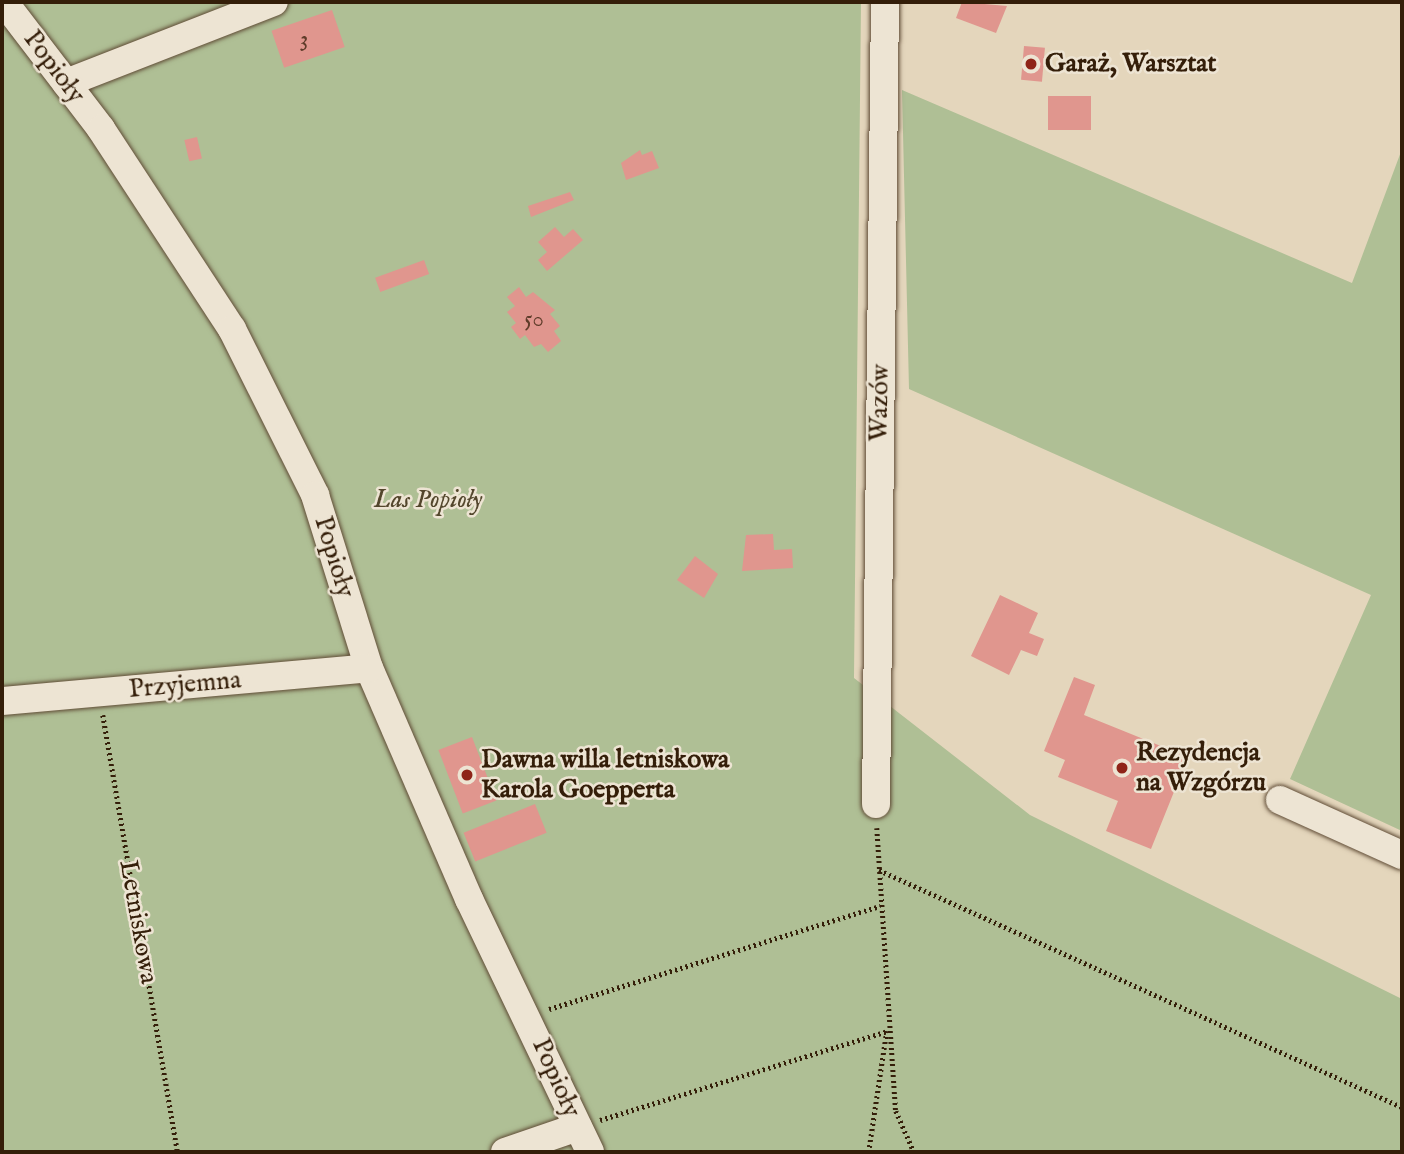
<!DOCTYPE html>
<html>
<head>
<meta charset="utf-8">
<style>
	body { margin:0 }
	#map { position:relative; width:1404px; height:1154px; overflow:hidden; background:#e4d6bc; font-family:"IM FELL English",serif }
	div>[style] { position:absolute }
	.green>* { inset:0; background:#afbf95 }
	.building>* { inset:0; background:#e0968e; transform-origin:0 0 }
	.path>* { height:4.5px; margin-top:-2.25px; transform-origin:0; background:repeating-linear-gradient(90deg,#341e09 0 2px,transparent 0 5.5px) }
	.roads { filter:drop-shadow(0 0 2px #604c36) drop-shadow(0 0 2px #604c36) }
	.minor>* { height:28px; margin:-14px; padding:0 14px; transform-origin:14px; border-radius:14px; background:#ede4d3 }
	.dots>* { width:19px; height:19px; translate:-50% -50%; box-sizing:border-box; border:4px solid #ede4d3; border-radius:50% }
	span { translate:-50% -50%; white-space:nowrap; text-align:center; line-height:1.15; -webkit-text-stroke:5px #ede4d3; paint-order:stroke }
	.number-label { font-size:23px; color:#5f3c2a }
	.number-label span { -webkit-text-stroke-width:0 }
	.poi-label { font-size:26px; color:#341e09; font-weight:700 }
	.left { translate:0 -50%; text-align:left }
	.street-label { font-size:26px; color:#341e09 }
	.park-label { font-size:26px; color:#53462c; font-style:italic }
	.frame { position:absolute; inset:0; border:4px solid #341e09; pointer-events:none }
</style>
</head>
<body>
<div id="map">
	<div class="green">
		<i style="clip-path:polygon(2px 2px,861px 2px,854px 678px,1030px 815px,1402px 999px,1402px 1152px,2px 1152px)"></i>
		<i style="clip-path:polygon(902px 90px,1352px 283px,1402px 149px,1402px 831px,1290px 779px,1371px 595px,909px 389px)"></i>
	</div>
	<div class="building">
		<i style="clip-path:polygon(962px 2px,1007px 6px,996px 33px,956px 18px)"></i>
		<i style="left:332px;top:10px;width:39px;height:64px;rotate:71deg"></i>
		<i style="left:1024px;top:46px;width:21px;height:34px;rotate:5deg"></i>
		<i style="left:1048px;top:96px;width:43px;height:34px"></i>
		<i style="left:197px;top:137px;width:22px;height:13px;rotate:77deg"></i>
		<i style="clip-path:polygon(640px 150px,642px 155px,652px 151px,659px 168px,626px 180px,621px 163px)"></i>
		<i style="clip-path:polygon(570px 192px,574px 200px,531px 217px,528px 206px)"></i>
		<i style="clip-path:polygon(555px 227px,564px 237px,573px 229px,583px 240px,547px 271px,538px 260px,547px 252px,538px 242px)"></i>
		<i style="left:424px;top:260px;width:15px;height:52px;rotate:70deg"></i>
		<i style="clip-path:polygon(519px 287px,526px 297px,533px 292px,555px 310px,550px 314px,560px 326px,554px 331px,561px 341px,548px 352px,541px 344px,534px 347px,525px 335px,520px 339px,511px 327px,516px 323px,507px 312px,515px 306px,507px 297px)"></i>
		<i style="clip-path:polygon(773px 534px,774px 550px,792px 549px,793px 568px,742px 571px,746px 535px)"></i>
		<i style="clip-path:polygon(695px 556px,718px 574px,704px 598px,677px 580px)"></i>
		<i style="clip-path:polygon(1000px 595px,1038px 613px,1029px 633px,1044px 639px,1037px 656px,1021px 650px,1009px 675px,971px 656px)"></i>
		<i style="clip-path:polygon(1074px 677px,1095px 685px,1084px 715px,1188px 757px,1151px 849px,1106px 831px,1118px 801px,1058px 777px,1065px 760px,1044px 751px)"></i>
		<i style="left:472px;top:737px;width:68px;height:36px;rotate:69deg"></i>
		<i style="left:535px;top:804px;width:31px;height:77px;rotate:68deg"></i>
	</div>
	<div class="path">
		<i style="left:103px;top:715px;width:443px;rotate:80.3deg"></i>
		<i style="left:877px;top:828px;width:284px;rotate:86.2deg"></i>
		<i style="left:896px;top:1111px;width:45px;rotate:66.3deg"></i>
		<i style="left:879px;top:870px;width:574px;rotate:24.38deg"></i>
		<i style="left:549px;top:1009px;width:347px;rotate:-17.3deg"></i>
		<i style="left:600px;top:1120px;width:300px;rotate:-17.2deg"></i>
		<i style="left:887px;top:1031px;width:122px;rotate:98.5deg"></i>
	</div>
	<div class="roads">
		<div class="minor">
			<i style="left:4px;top:2px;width:160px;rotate:52.6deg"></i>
			<i style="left:101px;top:129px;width:239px;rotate:56.8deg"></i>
			<i style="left:232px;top:329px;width:186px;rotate:63.4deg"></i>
			<i style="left:315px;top:495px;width:181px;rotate:72.7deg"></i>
			<i style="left:369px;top:668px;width:252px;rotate:66.6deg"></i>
			<i style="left:469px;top:899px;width:280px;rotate:64.4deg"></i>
			<i style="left:66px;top:83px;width:223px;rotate:-21.3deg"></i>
			<i style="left:2px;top:701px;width:368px;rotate:-5.1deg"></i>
			<i style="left:1280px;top:800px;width:134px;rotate:24.3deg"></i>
			<i style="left:876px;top:804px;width:802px;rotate:-89.36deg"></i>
			<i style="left:505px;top:1152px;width:77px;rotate:-18.9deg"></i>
		</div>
	</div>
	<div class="dots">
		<i style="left:1031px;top:64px;background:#8f2418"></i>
		<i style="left:1122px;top:768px;background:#8f2418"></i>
		<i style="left:467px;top:775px;background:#8f2418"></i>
	</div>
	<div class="number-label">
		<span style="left:304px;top:40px">3</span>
		<span style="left:534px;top:320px">50</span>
	</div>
	<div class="poi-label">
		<span class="left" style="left:1045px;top:64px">Garaż, Warsztat</span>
		<span class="left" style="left:1136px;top:768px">Rezydencja<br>na Wzgórzu</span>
		<span class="left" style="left:481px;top:775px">Dawna willa letniskowa<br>Karola Goepperta</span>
	</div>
	<div class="street-label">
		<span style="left:54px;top:67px;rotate:53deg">Popioły</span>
		<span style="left:880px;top:403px;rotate:-89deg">Wazów</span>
		<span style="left:334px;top:557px;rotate:73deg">Popioły</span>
		<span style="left:185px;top:685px;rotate:-5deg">Przyjemna</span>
		<span style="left:138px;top:922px;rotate:80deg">Letniskowa</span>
		<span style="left:556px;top:1078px;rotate:66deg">Popioły</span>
	</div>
	<div class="park-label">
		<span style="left:428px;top:500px">Las Popioły</span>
	</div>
	<div class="frame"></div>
</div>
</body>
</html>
